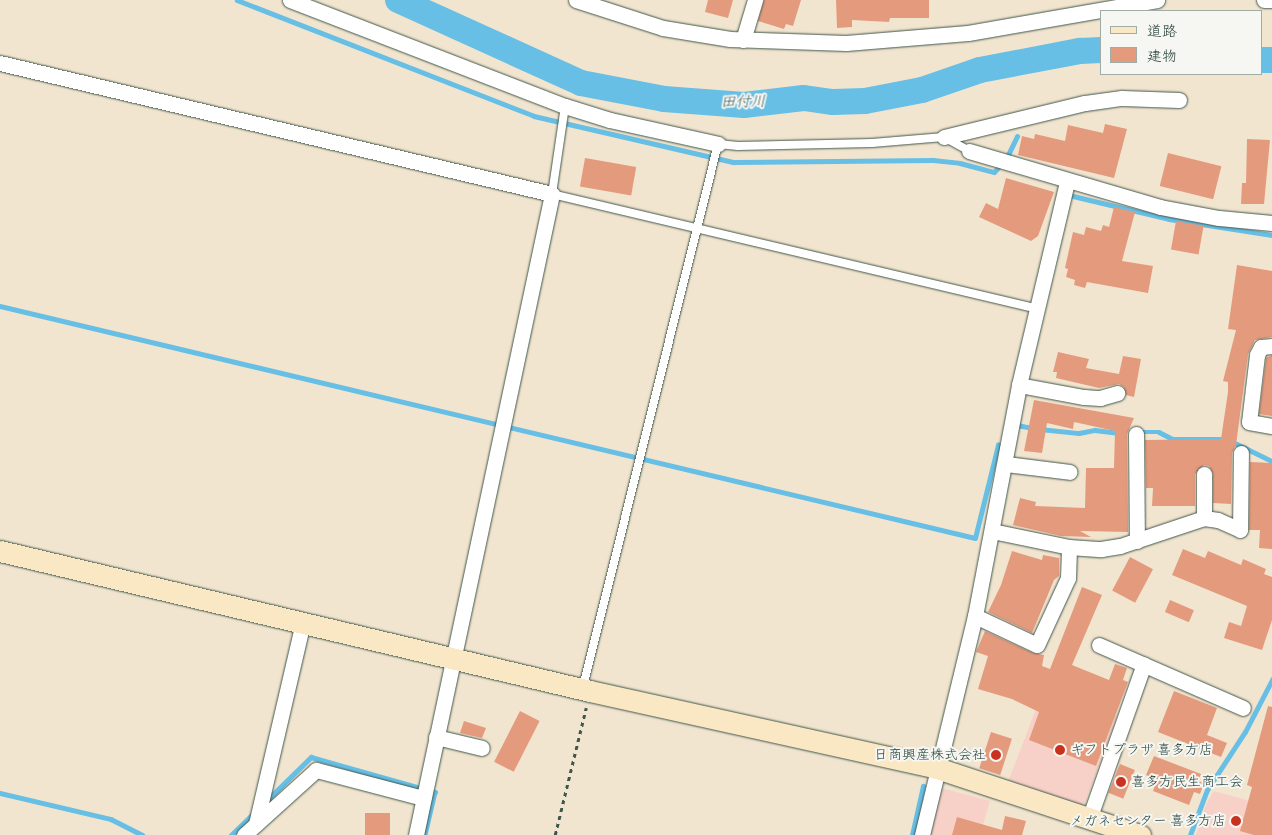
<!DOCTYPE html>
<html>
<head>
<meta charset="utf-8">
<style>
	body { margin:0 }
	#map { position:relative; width:1272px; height:835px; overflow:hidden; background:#f2e5cf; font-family:Pangolin,"Klee One",sans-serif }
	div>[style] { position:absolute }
	.built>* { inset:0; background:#f7d1c7; transform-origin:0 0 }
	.stream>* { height:4.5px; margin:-2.25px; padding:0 2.25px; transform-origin:2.25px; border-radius:2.25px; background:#67bfe5 }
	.river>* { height:26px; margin:-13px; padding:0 13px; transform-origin:13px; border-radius:13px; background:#67bfe5 }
	.building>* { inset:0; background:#e49a7d; transform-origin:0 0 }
	.path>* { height:2.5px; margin-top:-1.25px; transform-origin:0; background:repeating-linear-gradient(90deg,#3f564b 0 4px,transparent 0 8px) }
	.roads { filter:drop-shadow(0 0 1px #3f564b) drop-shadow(0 0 1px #3f564b) }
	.lane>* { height:8px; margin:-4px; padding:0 4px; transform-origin:4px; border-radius:4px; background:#fff }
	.street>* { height:15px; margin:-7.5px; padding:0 7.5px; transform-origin:7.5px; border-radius:7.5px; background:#fff }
	.secondary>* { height:21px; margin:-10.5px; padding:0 10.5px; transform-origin:10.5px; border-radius:10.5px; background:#fae7c3 }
	.dots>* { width:14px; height:14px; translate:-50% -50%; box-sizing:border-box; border:2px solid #f6f6f2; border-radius:50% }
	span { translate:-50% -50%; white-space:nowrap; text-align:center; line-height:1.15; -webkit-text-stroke:4px #f6f6f2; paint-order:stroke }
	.poi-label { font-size:14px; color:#1f3d34 }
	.left { translate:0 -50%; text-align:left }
	.right { translate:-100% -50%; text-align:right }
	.water-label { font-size:15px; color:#315e60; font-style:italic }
	.legend { position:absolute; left:1100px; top:10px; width:162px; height:65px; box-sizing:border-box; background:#f6f6f2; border:1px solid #a0aca6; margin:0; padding:6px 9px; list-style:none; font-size:15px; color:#1f3d34 }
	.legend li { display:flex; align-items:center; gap:10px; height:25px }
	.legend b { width:25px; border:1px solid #a0aca6 }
</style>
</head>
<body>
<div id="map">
	<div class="built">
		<i style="left:1044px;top:688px;width:79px;height:104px;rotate:21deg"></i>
		<i style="clip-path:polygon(938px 787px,990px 801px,980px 835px,925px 835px)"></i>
		<i style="clip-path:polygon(1214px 791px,1272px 807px,1272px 835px,1196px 835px,1206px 804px)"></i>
	</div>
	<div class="stream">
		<i style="left:237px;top:0;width:319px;rotate:21.3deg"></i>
		<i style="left:534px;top:116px;width:205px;rotate:13deg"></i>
		<i style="left:734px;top:162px;width:199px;rotate:-0.6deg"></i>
		<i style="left:933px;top:160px;width:27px;rotate:6deg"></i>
		<i style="left:960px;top:163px;width:35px;rotate:15deg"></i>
		<i style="left:994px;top:172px;width:18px;rotate:-47deg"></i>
		<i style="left:1006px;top:159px;width:25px;rotate:-64deg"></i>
		<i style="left:1069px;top:195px;width:103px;rotate:13.5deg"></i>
		<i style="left:1169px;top:219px;width:104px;rotate:8.8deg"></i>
		<i style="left:0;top:306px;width:1002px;rotate:13.38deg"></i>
		<i style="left:975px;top:538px;width:96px;rotate:-76.1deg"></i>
		<i style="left:998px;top:445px;width:8px;rotate:23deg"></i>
		<i style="left:1017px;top:425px;width:16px;rotate:11deg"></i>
		<i style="left:1040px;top:429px;width:39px;rotate:6deg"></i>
		<i style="left:1079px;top:433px;width:16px;rotate:-11deg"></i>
		<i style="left:1095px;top:430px;width:24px;rotate:7deg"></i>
		<i style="left:1139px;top:432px;width:20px"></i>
		<i style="left:1159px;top:432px;width:16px;rotate:27deg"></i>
		<i style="left:1173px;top:439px;width:53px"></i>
		<i style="left:1233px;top:442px;width:43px;rotate:26deg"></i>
		<i style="left:0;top:793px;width:114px;rotate:13.2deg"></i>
		<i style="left:111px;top:819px;width:35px;rotate:27deg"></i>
		<i style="left:266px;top:801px;width:63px;rotate:-44.4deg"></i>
		<i style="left:311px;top:757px;width:129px;rotate:15.8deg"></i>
		<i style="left:435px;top:792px;width:44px;rotate:103.1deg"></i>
		<i style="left:231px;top:835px;width:30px;rotate:-44deg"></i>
		<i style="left:912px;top:835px;width:50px;rotate:-77.3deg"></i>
		<i style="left:1190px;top:835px;width:48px;rotate:-69.3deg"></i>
		<i style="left:1207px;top:790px;width:69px;rotate:-56.8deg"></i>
		<i style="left:1245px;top:732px;width:59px;rotate:-62.6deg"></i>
	</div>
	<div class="river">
		<i style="left:398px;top:0;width:201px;rotate:24.4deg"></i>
		<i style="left:581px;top:83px;width:85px;rotate:10.9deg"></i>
		<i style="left:664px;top:99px;width:80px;rotate:4.3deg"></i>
		<i style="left:744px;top:105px;width:60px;rotate:-6.7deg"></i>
		<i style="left:804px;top:98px;width:29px;rotate:8deg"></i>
		<i style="left:833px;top:102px;width:32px;rotate:-2deg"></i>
		<i style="left:865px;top:101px;width:58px;rotate:-10.9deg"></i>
		<i style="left:922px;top:90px;width:61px;rotate:-19deg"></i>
		<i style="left:980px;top:70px;width:102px;rotate:-10.8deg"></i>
		<i style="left:1080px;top:51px;width:21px;rotate:-3deg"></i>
		<i style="left:1261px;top:60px;width:11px"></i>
	</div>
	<div class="building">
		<i style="clip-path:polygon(708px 0,733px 0,728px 18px,705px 12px)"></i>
		<i style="clip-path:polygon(764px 0,801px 0,793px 26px,786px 24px,784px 29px,758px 21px)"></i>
		<i style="clip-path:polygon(836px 0,929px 0,929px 18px,890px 18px,889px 22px,852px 20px,852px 27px,837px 28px)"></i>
		<i style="clip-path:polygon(1105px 124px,1127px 129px,1114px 178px,1018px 155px,1022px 136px,1034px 139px,1035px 134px,1065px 141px,1068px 125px,1103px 133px)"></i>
		<i style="clip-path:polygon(1247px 139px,1270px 140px,1264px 204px,1241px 204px,1242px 183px,1246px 183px)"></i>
		<i style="left:1168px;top:153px;width:55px;height:34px;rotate:14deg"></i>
		<i style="left:585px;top:158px;width:52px;height:29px;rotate:10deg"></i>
		<i style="clip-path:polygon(1006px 178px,1054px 192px,1038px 236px,1031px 241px,979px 217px,986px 203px,998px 209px)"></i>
		<i style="clip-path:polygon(1114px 207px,1135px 212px,1122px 261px,1153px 266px,1148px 293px,1087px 282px,1085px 288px,1074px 285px,1075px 280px,1066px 277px,1068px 269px,1065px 268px,1073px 232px,1084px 235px,1086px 227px,1101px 231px,1103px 225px,1109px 227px)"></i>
		<i style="left:1176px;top:221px;width:28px;height:29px;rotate:10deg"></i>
		<i style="clip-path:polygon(1237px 265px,1272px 271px,1272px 337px,1255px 340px,1248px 354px,1236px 445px,1232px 453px,1231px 504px,1213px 503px,1213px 474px,1209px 466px,1204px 465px,1195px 474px,1195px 506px,1152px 506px,1153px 488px,1146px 488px,1145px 440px,1221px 439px,1228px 392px,1228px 382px,1223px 381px,1236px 330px,1228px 329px)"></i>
		<i style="clip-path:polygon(1058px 352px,1089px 359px,1086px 368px,1119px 374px,1123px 356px,1141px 359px,1134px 397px,1126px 395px,1124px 387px,1119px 384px,1099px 388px,1056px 378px,1057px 372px,1053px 372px)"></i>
		<i style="clip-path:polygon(1272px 355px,1272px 416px,1259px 414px,1266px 358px)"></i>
		<i style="clip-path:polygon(1034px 400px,1134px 418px,1127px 434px,1128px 532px,1080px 531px,1091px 537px,1061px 536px,1013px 525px,1020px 498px,1036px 502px,1035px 506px,1085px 508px,1086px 468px,1114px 468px,1115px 431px,1074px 422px,1073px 429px,1047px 423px,1042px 453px,1024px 451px)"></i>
		<i style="clip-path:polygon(1250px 462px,1272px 463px,1272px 549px,1259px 548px,1260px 530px,1249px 530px)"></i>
		<i style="clip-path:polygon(1183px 549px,1205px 558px,1208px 551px,1241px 565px,1243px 559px,1266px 569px,1264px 574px,1272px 577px,1272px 620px,1262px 650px,1224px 638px,1229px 622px,1241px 626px,1247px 606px,1172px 575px)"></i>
		<i style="clip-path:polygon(1012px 551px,1042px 560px,1043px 555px,1059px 558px,1059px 576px,1054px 580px,1032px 633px,988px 612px,1001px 585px)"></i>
		<i style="left:1130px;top:557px;width:26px;height:38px;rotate:28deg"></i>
		<i style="clip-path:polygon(1082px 587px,1102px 595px,1072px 665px,1109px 680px,1115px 664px,1127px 668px,1123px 680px,1128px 682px,1096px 766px,1029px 740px,1039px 712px,1012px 699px,978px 689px,988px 656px,976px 652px,985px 631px,1033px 653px,1044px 655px,1042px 666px,1050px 669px)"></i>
		<i style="left:1170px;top:600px;width:26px;height:13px;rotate:23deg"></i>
		<i style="clip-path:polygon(1174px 691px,1217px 708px,1207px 735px,1227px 743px,1221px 757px,1158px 732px)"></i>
		<i style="clip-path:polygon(1268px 706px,1272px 707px,1272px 835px,1254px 835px,1240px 831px,1252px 787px,1247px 785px)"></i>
		<i style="left:520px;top:711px;width:22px;height:57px;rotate:27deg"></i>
		<i style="clip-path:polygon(464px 721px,486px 728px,482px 738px,460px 733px)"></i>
		<i style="left:991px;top:732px;width:22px;height:38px;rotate:18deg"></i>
		<i style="clip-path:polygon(1154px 756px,1201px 774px,1198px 781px,1204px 783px,1200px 794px,1194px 792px,1189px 805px,1153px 791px,1157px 780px,1146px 775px)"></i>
		<i style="left:1120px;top:764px;width:16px;height:31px;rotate:22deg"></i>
		<i style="left:365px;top:813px;width:25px;height:22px"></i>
		<i style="clip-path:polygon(1005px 816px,1026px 821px,1022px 835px,952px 835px,957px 817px,1002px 830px)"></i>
	</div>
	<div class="path">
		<i style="left:555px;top:835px;width:131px;rotate:-76.3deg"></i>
	</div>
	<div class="roads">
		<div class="lane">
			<i style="left:565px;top:106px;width:89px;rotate:98.4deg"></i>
			<i style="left:552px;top:194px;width:497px;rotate:13.3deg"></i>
			<i style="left:583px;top:687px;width:560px;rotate:-76.04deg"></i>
			<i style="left:718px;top:144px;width:20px;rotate:6deg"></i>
			<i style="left:738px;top:146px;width:134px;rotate:-1.3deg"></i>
			<i style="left:872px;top:143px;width:72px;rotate:-4.8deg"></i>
			<i style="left:944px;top:137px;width:29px;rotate:29deg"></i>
		</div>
		<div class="street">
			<i style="left:290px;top:0;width:295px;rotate:21.1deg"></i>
			<i style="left:565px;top:106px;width:47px;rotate:17.3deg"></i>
			<i style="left:610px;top:120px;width:111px;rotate:12.5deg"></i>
			<i style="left:576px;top:0;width:91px;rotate:17.8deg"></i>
			<i style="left:663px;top:28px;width:68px;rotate:9.3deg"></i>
			<i style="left:730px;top:39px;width:116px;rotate:2deg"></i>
			<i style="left:846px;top:43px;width:122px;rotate:-4.7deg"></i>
			<i style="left:968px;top:33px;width:192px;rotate:-9.9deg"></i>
			<i style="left:1264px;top:0;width:8px"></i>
			<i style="left:743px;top:40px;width:42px;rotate:-73.3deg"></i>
			<i style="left:0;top:63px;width:567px;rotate:13.35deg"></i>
			<i style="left:552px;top:194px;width:655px;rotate:101.98deg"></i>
			<i style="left:944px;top:137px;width:145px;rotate:-13.6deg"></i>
			<i style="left:1085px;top:103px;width:37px;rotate:-8deg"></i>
			<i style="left:1122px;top:98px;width:57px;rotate:2deg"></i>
			<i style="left:969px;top:151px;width:199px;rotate:16.3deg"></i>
			<i style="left:1160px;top:207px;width:60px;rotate:10.6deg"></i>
			<i style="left:1219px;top:218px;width:53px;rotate:5.4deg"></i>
			<i style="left:1272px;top:346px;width:11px;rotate:175deg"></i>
			<i style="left:1261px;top:347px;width:9px;rotate:117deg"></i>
			<i style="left:1257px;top:355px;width:67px;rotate:96.8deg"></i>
			<i style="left:1249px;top:422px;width:23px;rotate:10deg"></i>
			<i style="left:1019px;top:385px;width:66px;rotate:10.5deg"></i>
			<i style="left:1084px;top:397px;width:16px;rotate:4deg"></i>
			<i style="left:1100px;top:398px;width:18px;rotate:-16deg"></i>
			<i style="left:1136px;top:434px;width:107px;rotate:89.5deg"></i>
			<i style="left:1006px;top:464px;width:64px;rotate:7.1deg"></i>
			<i style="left:1204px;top:474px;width:44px;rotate:90deg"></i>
			<i style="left:992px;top:531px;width:79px;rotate:11.7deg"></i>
			<i style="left:1069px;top:547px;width:32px;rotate:4deg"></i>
			<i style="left:1101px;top:549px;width:19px;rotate:-9deg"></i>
			<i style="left:1120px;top:546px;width:89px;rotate:-18.4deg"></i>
			<i style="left:1204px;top:518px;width:14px;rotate:8deg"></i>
			<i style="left:1218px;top:520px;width:24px;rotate:24deg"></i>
			<i style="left:1240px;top:530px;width:77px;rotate:-89.3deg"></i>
			<i style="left:975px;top:616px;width:68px;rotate:25.1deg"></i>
			<i style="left:1037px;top:645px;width:74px;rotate:-65.2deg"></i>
			<i style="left:1068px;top:578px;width:31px;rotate:-88deg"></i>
			<i style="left:1099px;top:645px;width:157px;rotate:23.6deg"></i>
			<i style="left:436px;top:737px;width:47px;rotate:13.4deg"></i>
			<i style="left:1089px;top:819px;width:164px;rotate:-70.5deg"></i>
			<i style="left:256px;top:824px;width:207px;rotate:-76.9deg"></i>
			<i style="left:244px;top:835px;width:97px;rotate:-42.1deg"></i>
			<i style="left:316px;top:770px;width:111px;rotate:14.7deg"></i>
			<i style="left:922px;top:835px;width:225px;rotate:-76.4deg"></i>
			<i style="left:975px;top:616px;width:235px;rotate:-79.2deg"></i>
			<i style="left:1019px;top:385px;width:209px;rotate:-76.7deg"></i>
		</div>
		<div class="secondary">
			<i style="left:0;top:551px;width:606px;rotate:13.35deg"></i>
			<i style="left:590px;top:691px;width:355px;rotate:12.5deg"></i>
			<i style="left:937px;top:768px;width:214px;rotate:18.3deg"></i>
		</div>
	</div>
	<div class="dots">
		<i style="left:1060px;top:750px;background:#c8321e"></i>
		<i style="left:996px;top:755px;background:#c8321e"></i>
		<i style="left:1121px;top:782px;background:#c8321e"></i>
		<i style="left:1236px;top:821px;background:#c8321e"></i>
	</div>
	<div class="poi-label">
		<span class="left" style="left:1070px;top:750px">ギフトプラザ 喜多方店</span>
		<span class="right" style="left:986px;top:755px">日商興産株式会社</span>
		<span class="left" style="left:1131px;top:782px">喜多方民生商工会</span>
		<span class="right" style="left:1226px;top:821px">メガネセンター 喜多方店</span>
	</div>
	<div class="water-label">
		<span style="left:743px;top:102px;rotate:-1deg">田付川</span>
	</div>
	<ul class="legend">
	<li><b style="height:6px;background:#fae7c3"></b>道路</li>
	<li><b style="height:14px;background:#e49a7d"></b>建物</li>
	</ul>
</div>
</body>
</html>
